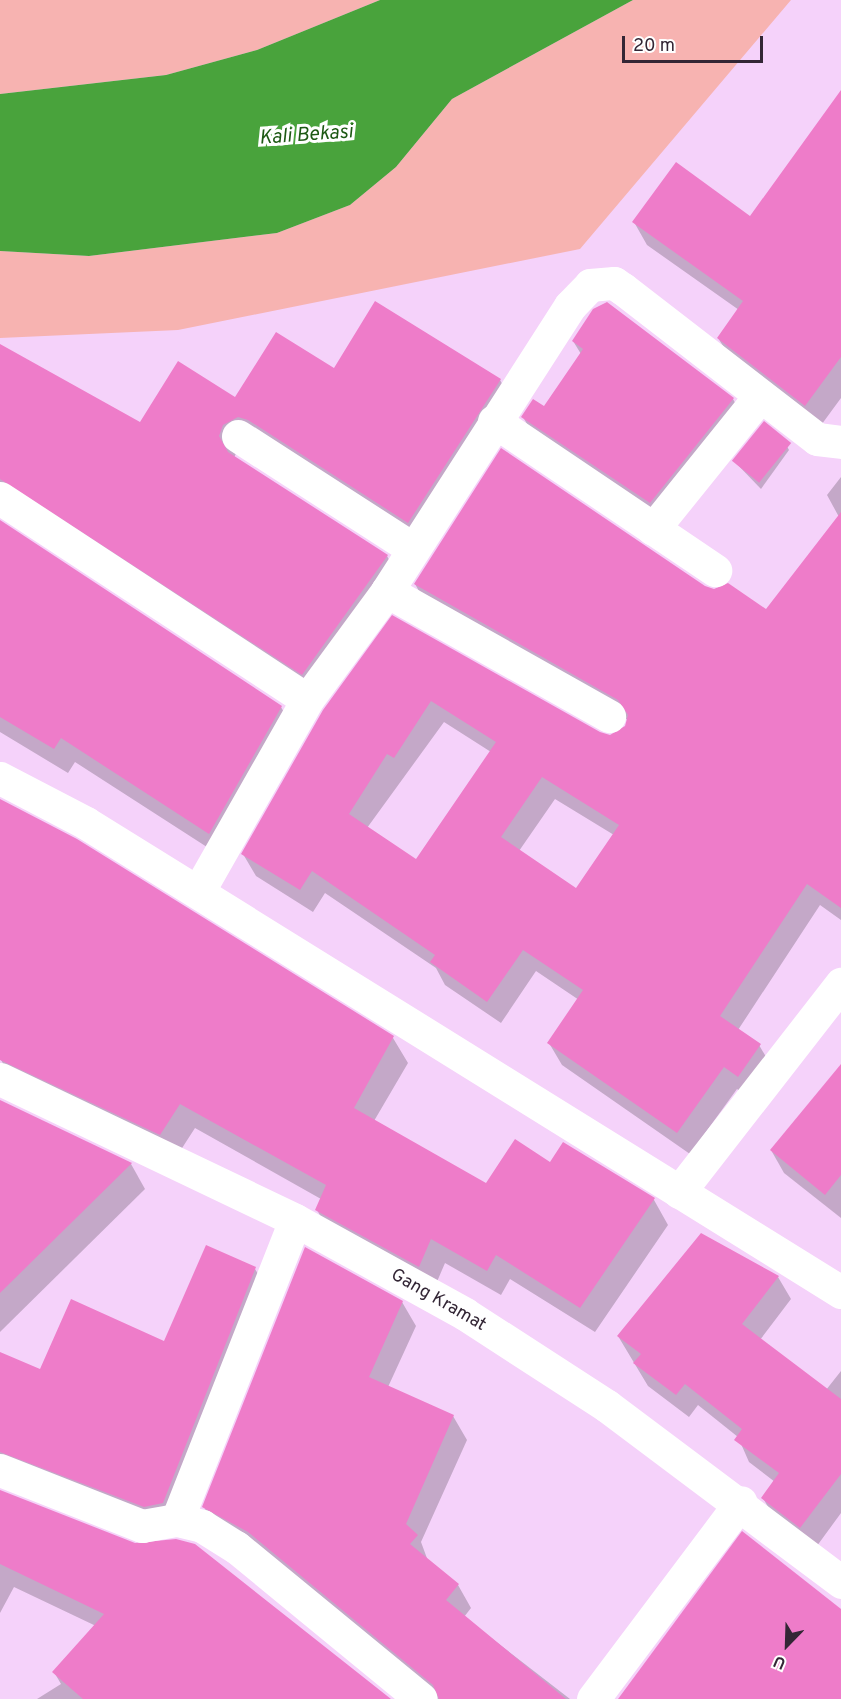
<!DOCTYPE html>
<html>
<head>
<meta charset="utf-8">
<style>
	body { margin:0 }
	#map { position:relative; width:841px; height:1699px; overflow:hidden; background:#f5d2fa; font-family:Overpass,sans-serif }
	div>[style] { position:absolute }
	.green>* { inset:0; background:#f7b3b1 }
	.water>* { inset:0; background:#49a33c }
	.shadow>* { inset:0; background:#0003 }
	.building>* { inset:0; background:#ee7cc9; transform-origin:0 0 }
	.street>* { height:33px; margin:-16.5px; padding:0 16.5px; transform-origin:16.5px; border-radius:16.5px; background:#fff }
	span { translate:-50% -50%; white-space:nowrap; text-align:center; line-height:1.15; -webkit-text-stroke:6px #fff; paint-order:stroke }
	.street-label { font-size:18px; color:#332635 }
	.water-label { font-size:20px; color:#1d5914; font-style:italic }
	.north { position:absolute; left:757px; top:1615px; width:60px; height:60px; -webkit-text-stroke:4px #fff; paint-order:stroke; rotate:203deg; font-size:16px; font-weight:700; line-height:24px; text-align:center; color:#332635 }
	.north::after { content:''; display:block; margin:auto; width:21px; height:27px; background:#332635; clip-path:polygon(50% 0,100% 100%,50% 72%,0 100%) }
	.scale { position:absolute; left:622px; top:36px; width:141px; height:27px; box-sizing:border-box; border:3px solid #332635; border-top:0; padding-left:8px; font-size:18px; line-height:21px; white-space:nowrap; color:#332635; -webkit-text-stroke:4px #fff; paint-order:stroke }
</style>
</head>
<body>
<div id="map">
	<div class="green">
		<i style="clip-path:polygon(0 0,380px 0,257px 50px,166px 75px,0 94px)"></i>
		<i style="clip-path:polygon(633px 0,791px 0,580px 249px,178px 330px,0 338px,0 251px,89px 256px,277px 233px,350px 205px,396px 167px,452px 99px)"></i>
	</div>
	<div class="water">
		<i style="clip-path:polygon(380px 0,633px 0,452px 99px,396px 167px,350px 205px,277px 233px,89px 256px,0 251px,0 94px,166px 75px,257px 50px)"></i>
	</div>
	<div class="shadow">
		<i style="clip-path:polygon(841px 93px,841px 398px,819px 428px,732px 360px,718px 338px,739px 310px,647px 245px,634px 222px,750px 218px)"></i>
		<i style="clip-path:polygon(573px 341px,733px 399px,745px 421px,662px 523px,535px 438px,523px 417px,545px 408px,581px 354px)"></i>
		<i style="clip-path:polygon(0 345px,140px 424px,334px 370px,500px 380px,514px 405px,423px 547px,237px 451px,234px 458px,387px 556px,401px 581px,317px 699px,0 515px)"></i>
		<i style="clip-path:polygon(782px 437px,789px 450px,761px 489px,734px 461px)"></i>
		<i style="clip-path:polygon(evenodd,841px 477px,841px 920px,820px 905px,738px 1030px,759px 1045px,772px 1067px,751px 1098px,737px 1089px,690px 1154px,562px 1065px,549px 1043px,579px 1000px,536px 971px,501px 1023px,445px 985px,436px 968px,325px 893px,313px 912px,256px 876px,243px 854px,393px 617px,599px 734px,610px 736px,626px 727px,628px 720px,428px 607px,415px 584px,704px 587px,767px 611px,839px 517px,827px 495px,841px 477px,444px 722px,491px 752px,416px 862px,367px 828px,444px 722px,841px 477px,555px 799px,614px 835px,576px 890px,519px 851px,555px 799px)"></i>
		<i style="clip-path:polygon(0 522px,281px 707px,295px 732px,224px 858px,75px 762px,68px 773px,0 732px)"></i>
		<i style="clip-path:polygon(0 801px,393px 1038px,408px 1063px,374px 1121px,486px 1185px,550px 1164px,654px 1200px,668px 1225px,595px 1332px,510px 1279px,501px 1295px,445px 1263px,433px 1291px,331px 1235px,317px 1210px,321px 1199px,195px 1128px,175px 1159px,16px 1085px,1px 1060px)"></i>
		<i style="clip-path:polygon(841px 1066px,841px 1218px,784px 1173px,771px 1150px)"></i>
		<i style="clip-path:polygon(0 1102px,131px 1164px,145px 1189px,0 1332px)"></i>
		<i style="clip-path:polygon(255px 1269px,269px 1292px,176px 1526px,0 1457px,0 1353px,41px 1371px,164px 1343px)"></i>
		<i style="clip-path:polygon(778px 1277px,791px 1299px,760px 1340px,826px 1390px,841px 1371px,841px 1513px,814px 1550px,776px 1521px,763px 1498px,775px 1482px,749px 1462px,738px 1437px,698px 1405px,689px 1417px,648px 1386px,618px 1336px)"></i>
		<i style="clip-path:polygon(402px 1302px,416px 1326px,388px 1387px,453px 1416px,467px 1440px,421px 1542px,428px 1561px,458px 1585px,471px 1608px,464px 1617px,570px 1699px,437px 1699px,263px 1555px,217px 1530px,204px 1507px)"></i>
		<i style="clip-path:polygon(0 1535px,388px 1699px,37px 1699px,61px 1684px,54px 1672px,96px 1626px,14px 1587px,0 1613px)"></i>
	</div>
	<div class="building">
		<i style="clip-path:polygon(841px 90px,841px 357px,805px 406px,717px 338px,743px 301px,632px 222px,676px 162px,750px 216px)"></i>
		<i style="clip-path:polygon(375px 301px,501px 379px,408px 523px,248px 420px,238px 417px,223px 425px,219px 436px,228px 452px,388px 555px,302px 675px,0 479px,0 344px,140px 422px,178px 361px,235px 397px,276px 332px,334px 368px)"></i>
		<i style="clip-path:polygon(607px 302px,734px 398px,650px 503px,521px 417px,533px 399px,544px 406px,583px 349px,572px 341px,593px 309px)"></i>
		<i style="left:764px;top:421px;width:35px;height:51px;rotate:39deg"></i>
		<i style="clip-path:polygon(evenodd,501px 448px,705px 586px,714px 589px,728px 583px,766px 609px,841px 512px,841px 908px,807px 884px,720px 1016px,761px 1044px,738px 1077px,724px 1067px,677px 1133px,547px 1043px,583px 990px,523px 950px,487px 1002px,430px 962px,435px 955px,312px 871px,300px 890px,241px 854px,323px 710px,392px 615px,600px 732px,610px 735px,625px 726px,628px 715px,618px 700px,414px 584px,501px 448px,431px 701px,496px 742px,416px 859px,349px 814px,387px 754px,394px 758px,431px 701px,501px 448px,542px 777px,619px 825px,576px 888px,501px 837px,542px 777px)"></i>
		<i style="clip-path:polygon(0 520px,282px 706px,209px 834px,61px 738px,54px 749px,0 717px)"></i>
		<i style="clip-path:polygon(0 799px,77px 839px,394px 1036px,354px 1108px,486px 1183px,515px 1139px,550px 1162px,563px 1142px,655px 1198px,580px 1308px,496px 1255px,487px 1271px,431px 1239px,419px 1267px,315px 1210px,326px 1185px,180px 1104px,160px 1135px,0 1060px)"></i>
		<i style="clip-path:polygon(841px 1064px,841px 1175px,825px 1195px,770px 1150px)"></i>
		<i style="clip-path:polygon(0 1100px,132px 1163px,0 1293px)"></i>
		<i style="clip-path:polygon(701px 1233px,779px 1276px,742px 1324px,841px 1399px,841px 1474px,800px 1528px,761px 1498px,779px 1473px,734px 1440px,742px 1429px,685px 1384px,676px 1395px,633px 1363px,641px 1354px,617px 1336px)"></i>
		<i style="clip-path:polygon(206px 1245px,256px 1267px,163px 1503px,144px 1507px,0 1452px,0 1352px,40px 1369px,71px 1299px,164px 1341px)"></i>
		<i style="clip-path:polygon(305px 1247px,403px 1301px,369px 1377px,454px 1415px,406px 1524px,418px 1535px,410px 1544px,459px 1584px,446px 1600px,566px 1699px,439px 1699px,433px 1685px,248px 1532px,202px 1507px)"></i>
		<i style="clip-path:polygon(0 1490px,135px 1543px,176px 1539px,195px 1544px,391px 1699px,83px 1699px,52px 1672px,104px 1614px,0 1564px)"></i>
		<i style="clip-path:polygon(742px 1531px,841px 1609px,841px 1699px,618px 1699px)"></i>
	</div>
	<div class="street">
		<i style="left:494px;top:421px;width:267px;rotate:34deg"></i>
		<i style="left:238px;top:436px;width:207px;rotate:32.8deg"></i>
		<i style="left:0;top:498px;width:367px;rotate:33.3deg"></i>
		<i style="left:653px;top:529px;width:171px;rotate:-51.2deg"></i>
		<i style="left:387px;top:591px;width:255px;rotate:29.4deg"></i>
		<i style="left:0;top:778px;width:97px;rotate:27.6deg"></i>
		<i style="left:86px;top:823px;width:889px;rotate:31.85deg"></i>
		<i style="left:198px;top:892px;width:221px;rotate:-60.4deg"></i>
		<i style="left:307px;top:700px;width:135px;rotate:-53.7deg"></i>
		<i style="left:387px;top:591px;width:339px;rotate:-57.3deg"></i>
		<i style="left:570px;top:306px;width:29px;rotate:-46deg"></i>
		<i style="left:590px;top:285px;width:24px;rotate:-5deg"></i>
		<i style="left:614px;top:283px;width:11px;rotate:34deg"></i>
		<i style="left:623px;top:289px;width:245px;rotate:37.7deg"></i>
		<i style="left:817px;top:439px;width:24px;rotate:7deg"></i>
		<i style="left:0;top:1079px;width:327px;rotate:25.5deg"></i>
		<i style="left:295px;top:1220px;width:194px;rotate:28.9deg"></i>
		<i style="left:465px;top:1314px;width:169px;rotate:32.9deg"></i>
		<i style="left:607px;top:1406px;width:293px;rotate:36.9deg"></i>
		<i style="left:679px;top:1192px;width:264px;rotate:-52.1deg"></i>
		<i style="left:0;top:1470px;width:153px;rotate:21.5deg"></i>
		<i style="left:142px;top:1526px;width:36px;rotate:-10deg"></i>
		<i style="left:177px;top:1520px;width:26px;rotate:13deg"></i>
		<i style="left:202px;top:1526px;width:40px;rotate:32deg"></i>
		<i style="left:236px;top:1547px;width:239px;rotate:39.4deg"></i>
		<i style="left:177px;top:1520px;width:322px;rotate:-68.5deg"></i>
		<i style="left:593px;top:1699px;width:246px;rotate:-53.1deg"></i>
	</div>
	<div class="street-label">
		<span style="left:438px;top:1301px;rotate:30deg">Gang Kramat</span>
	</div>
	<div class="water-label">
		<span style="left:306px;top:136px;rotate:-4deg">Kali Bekasi</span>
	</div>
	<div class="north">U</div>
	<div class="scale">20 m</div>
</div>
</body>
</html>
